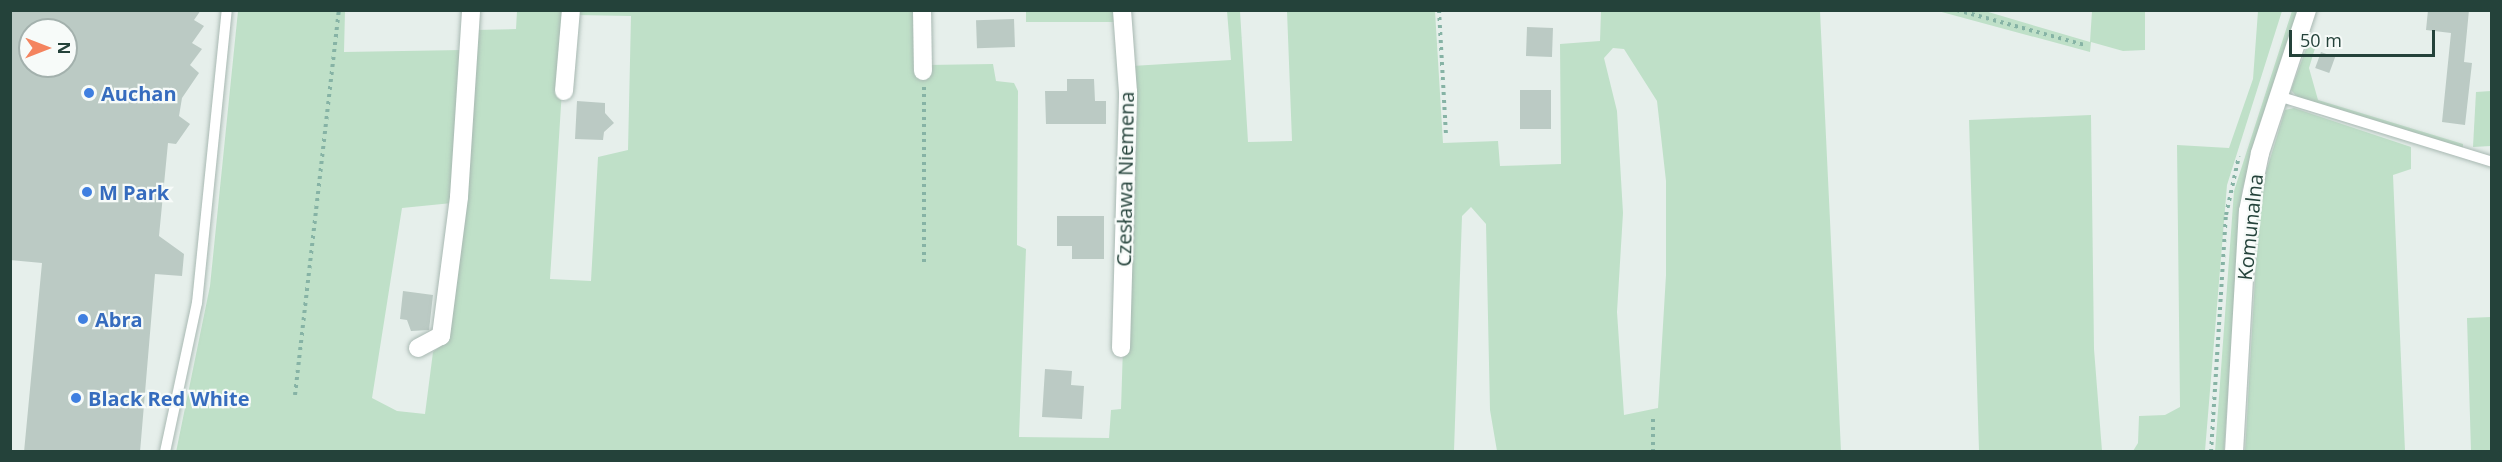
<!DOCTYPE html>
<html>
<head>
<meta charset="utf-8">
<style>
	body { margin:0 }
	#map { position:relative; width:2502px; height:462px; overflow:hidden; background:#e6efeb; font-family:"Open Sans",sans-serif }
	div>[style] { position:absolute }
	.green>* { inset:0; background:#bfe0c8; transform-origin:0 0 }
	.building>* { inset:0; background:#bbcac4; transform-origin:0 0 }
	.path>* { height:4px; margin-top:-2px; transform-origin:0; background:repeating-linear-gradient(90deg,#86b3a5 0 3px,transparent 0 7.5px) }
	.roads { filter:drop-shadow(0 0 2px #a8b8b2) drop-shadow(0 0 2px #a8b8b2) }
	.lane>* { height:10px; margin:-5px; padding:0 5px; transform-origin:5px; border-radius:5px; background:#fff }
	.street>* { height:18px; margin:-9px; padding:0 9px; transform-origin:9px; border-radius:9px; background:#fff }
	.dots>* { width:16px; height:16px; translate:-50% -50%; box-sizing:border-box; border:3px solid #f7fbf9; border-radius:50% }
	span { translate:-50% -50%; white-space:nowrap; text-align:center; line-height:1.15; -webkit-text-stroke:4.5px #f7fbf9; paint-order:stroke }
	.shop-label { font-size:20px; color:#366cbe; font-weight:700 }
	.left { translate:0 -50%; text-align:left }
	.street-label { font-size:20px; color:#24423a }
	.frame { position:absolute; inset:0; border:12px solid #24423a; pointer-events:none }
	.north { position:absolute; left:18px; top:18px; width:60px; height:60px; box-sizing:border-box; background:#f7fbf9; border:2px solid #a3b1ad; border-radius:50%; rotate:90deg; font-size:16px; font-weight:700; line-height:24px; text-align:center; color:#24423a }
	.north::after { content:''; display:block; margin:auto; width:21px; height:27px; background:#f4845f; clip-path:polygon(50% 0,100% 100%,50% 72%,0 100%) }
	.scale { position:absolute; left:2289px; top:30px; width:146px; height:27px; box-sizing:border-box; border:3px solid #24423a; border-top:0; padding-left:8px; font-size:18px; line-height:21px; white-space:nowrap; color:#24423a; -webkit-text-stroke:4px #f7fbf9; paint-order:stroke }
</style>
</head>
<body>
<div id="map">
	<div class="green">
		<i style="clip-path:polygon(evenodd,238px 11px,345px 11px,344px 52px,462px 50px,452px 203px,402px 208px,372px 398px,397px 411px,425px 414px,433px 352px,444px 343px,475px 30px,516px 29px,517px 11px,567px 11px,550px 279px,591px 281px,598px 157px,628px 150px,631px 16px,575px 15px,575px 11px,918px 11px,927px 65px,993px 64px,996px 81px,1014px 83px,1018px 91px,1017px 245px,1026px 249px,1019px 437px,1109px 438px,1111px 410px,1121px 409px,1132px 66px,1231px 60px,1227px 11px,1240px 11px,1248px 142px,1292px 141px,1287px 11px,1435px 11px,1443px 143px,1498px 141px,1500px 166px,1561px 164px,1560px 44px,1600px 41px,1601px 11px,1820px 11px,1841px 451px,1497px 451px,1490px 410px,1486px 224px,1471px 207px,1462px 216px,1454px 451px,176px 452px,210px 286px,238px 11px,1613px 48px,1624px 49px,1657px 101px,1666px 181px,1666px 275px,1658px 408px,1624px 415px,1617px 312px,1623px 213px,1617px 111px,1604px 58px,1613px 48px)"></i>
		<i style="left:1026px;top:11px;width:92px;height:11px"></i>
		<i style="clip-path:polygon(1938px 11px,1985px 11px,2090px 42px,2092px 11px,2145px 11px,2145px 50px,2123px 51px,2091px 42px,2090px 52px)"></i>
		<i style="clip-path:polygon(2258px 11px,2282px 11px,2227px 185px,2205px 451px,2133px 451px,2138px 443px,2139px 416px,2165px 415px,2180px 407px,2177px 145px,2229px 148px,2253px 79px)"></i>
		<i style="clip-path:polygon(2292px 11px,2299px 11px,2242px 190px,2224px 451px,2215px 452px,2234px 191px)"></i>
		<i style="clip-path:polygon(2316px 45px,2309px 68px,2318px 100px,2463px 144px,2463px 150px,2298px 98px,2291px 90px,2306px 49px)"></i>
		<i style="clip-path:polygon(2491px 91px,2491px 146px,2473px 147px,2476px 92px)"></i>
		<i style="clip-path:polygon(2294px 108px,2411px 147px,2411px 169px,2393px 175px,2405px 451px,2245px 452px,2260px 192px,2285px 110px)"></i>
		<i style="clip-path:polygon(2091px 115px,2094px 349px,2102px 451px,1979px 451px,1969px 120px)"></i>
		<i style="clip-path:polygon(2491px 317px,2491px 451px,2471px 451px,2467px 318px)"></i>
	</div>
	<div class="building">
		<i style="clip-path:polygon(evenodd,10px 10px,201px 10px,194px 20px,204px 26px,192px 43px,202px 49px,190px 65px,199px 73px,182px 98px,179px 116px,190px 124px,176px 144px,168px 143px,159px 236px,184px 254px,182px 276px,155px 274px,140px 452px,24px 452px,42px 263px,10px 260px,10px 10px,30px 30px,66px 30px,66px 66px,30px 66px,30px 30px)"></i>
		<i style="clip-path:polygon(2428px 10px,2469px 10px,2464px 62px,2472px 63px,2465px 125px,2442px 122px,2451px 33px,2426px 30px)"></i>
		<i style="left:1014px;top:19px;width:28px;height:38px;rotate:88deg"></i>
		<i style="left:1527px;top:27px;width:26px;height:29px;rotate:2deg"></i>
		<i style="left:2321px;top:52px;width:15px;height:17px;rotate:20deg"></i>
		<i style="clip-path:polygon(1067px 79px,1094px 79px,1095px 101px,1106px 101px,1106px 124px,1046px 124px,1045px 91px,1067px 91px)"></i>
		<i style="left:1520px;top:90px;width:31px;height:39px"></i>
		<i style="clip-path:polygon(577px 101px,605px 103px,605px 113px,614px 123px,604px 132px,603px 140px,575px 139px)"></i>
		<i style="clip-path:polygon(1057px 216px,1104px 216px,1104px 259px,1072px 259px,1072px 246px,1057px 246px)"></i>
		<i style="clip-path:polygon(403px 291px,433px 295px,429px 330px,411px 331px,407px 320px,400px 319px)"></i>
		<i style="clip-path:polygon(1045px 369px,1072px 371px,1071px 385px,1084px 386px,1082px 419px,1042px 417px)"></i>
	</div>
	<div class="path">
		<i style="left:1439px;top:10px;width:126px;rotate:86.8deg"></i>
		<i style="left:1957px;top:10px;width:133px;rotate:15.3deg"></i>
		<i style="left:924px;top:87px;width:175px;rotate:90deg"></i>
		<i style="left:295px;top:395px;width:388px;rotate:-83.5deg"></i>
		<i style="left:1653px;top:452px;width:37px;rotate:-90deg"></i>
		<i style="left:2211px;top:452px;width:237px;rotate:-86.4deg"></i>
		<i style="left:2226px;top:215px;width:60px;rotate:-77.6deg"></i>
	</div>
	<div class="roads">
		<div class="lane">
			<i style="left:2278px;top:96px;width:224px;rotate:17.1deg"></i>
			<i style="left:165px;top:452px;width:152px;rotate:-77.9deg"></i>
			<i style="left:197px;top:303px;width:295px;rotate:-84.2deg"></i>
		</div>
		<div class="street">
			<i style="left:922px;top:10px;width:61px;rotate:89.1deg"></i>
			<i style="left:564px;top:91px;width:81px;rotate:-85.1deg"></i>
			<i style="left:418px;top:348px;width:26px;rotate:-28deg"></i>
			<i style="left:441px;top:336px;width:140px;rotate:-82.6deg"></i>
			<i style="left:459px;top:197px;width:187px;rotate:-86.3deg"></i>
			<i style="left:1121px;top:348px;width:256px;rotate:-88.4deg"></i>
			<i style="left:1128px;top:92px;width:82px;rotate:-94.2deg"></i>
			<i style="left:2234px;top:452px;width:241px;rotate:-86.7deg"></i>
			<i style="left:2248px;top:211px;width:59px;rotate:-78.3deg"></i>
			<i style="left:2260px;top:153px;width:151px;rotate:-71.8deg"></i>
		</div>
	</div>
	<div class="dots">
		<i style="left:89px;top:93px;background:#3f7fe0"></i>
		<i style="left:87px;top:192px;background:#3f7fe0"></i>
		<i style="left:83px;top:319px;background:#3f7fe0"></i>
		<i style="left:76px;top:398px;background:#3f7fe0"></i>
	</div>
	<div class="shop-label">
		<span class="left" style="left:101px;top:93px">Auchan</span>
		<span class="left" style="left:99px;top:192px">M Park</span>
		<span class="left" style="left:95px;top:319px">Abra</span>
		<span class="left" style="left:88px;top:398px">Black Red White</span>
	</div>
	<div class="street-label">
		<span style="left:1125px;top:179px;rotate:-89deg">Czesława Niemena</span>
		<span style="left:2250px;top:227px;rotate:-84deg">Komunalna</span>
	</div>
	<div class="frame"></div>
	<div class="north">N</div>
	<div class="scale">50 m</div>
</div>
</body>
</html>
